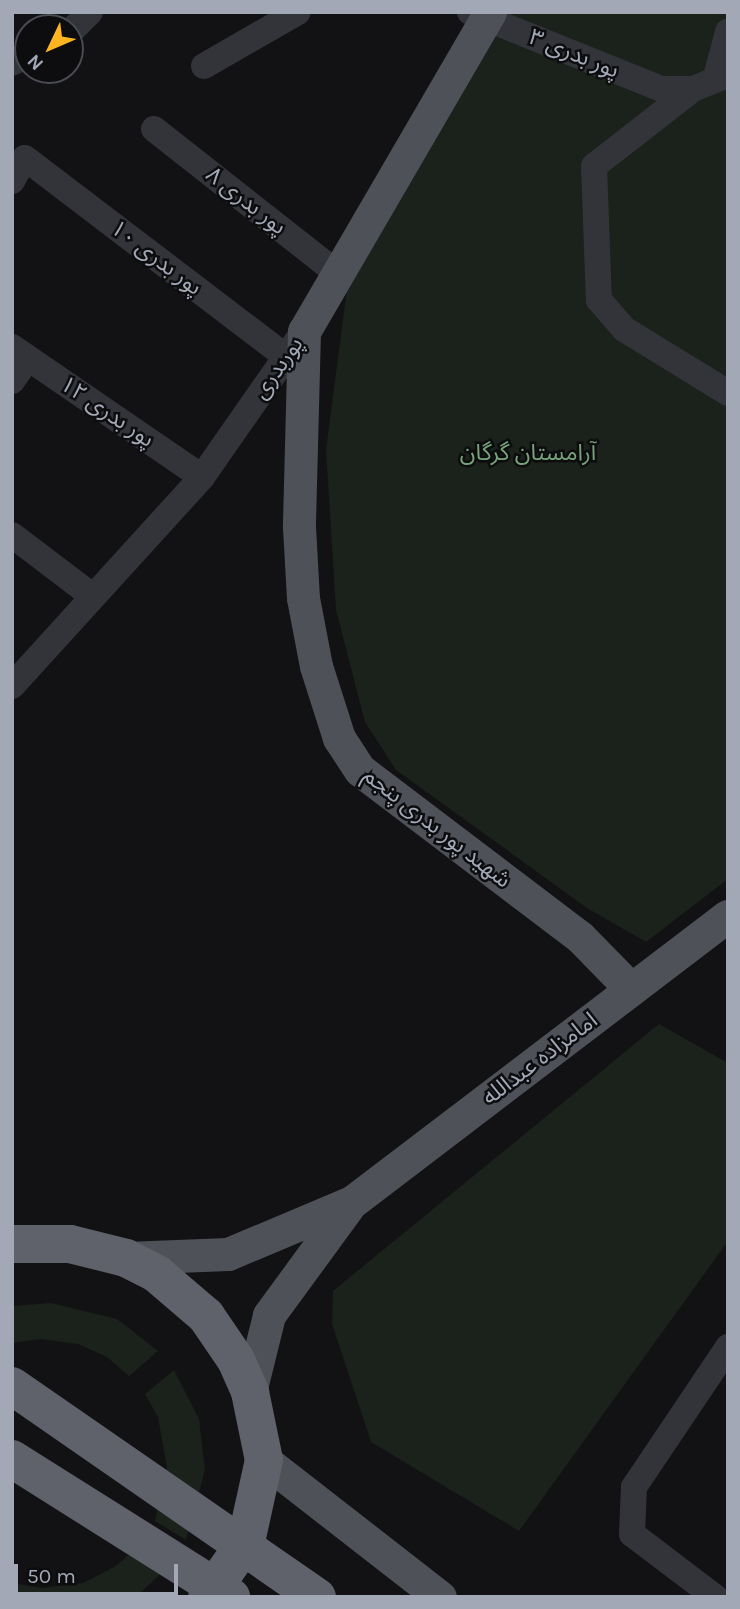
<!DOCTYPE html>
<html>
<head>
<meta charset="utf-8">
<style>
	body { margin:0 }
	#map { position:relative; width:740px; height:1609px; overflow:hidden; background:#121214; font-family:Karla,"Noto Sans Arabic",sans-serif }
	div>[style] { position:absolute }
	.green>* { inset:0; background:#1a221b }
	.minor>* { height:26px; margin:-13px; padding:0 13px; transform-origin:13px; border-radius:13px; background:#33343a }
	.major>* { height:33px; margin:-16.5px; padding:0 16.5px; transform-origin:16.5px; border-radius:16.5px; background:#4f5159 }
	.highway>* { height:38px; margin:-19px; padding:0 19px; transform-origin:19px; border-radius:19px; background:#5f626b }
	.highway-bridge>* { height:38px; margin:-19px; padding:0 19px; transform-origin:19px; border-radius:19px; background:#5f626b }
	span { translate:-50% -50%; white-space:nowrap; text-align:center; line-height:1.15; -webkit-text-stroke:5px #0d0d0f; paint-order:stroke }
	.street-label { font-size:23px; color:#a2a8b6 }
	.park-label { font-size:23px; color:#77a37a }
	.frame { position:absolute; inset:0; border:14px solid #a2a8b6; pointer-events:none }
	.north { position:absolute; left:14px; top:14px; width:70px; height:70px; box-sizing:border-box; background:#0d0d0f; border:2px solid #494b52; border-radius:50%; rotate:226deg; font-size:19px; font-weight:700; line-height:28px; text-align:center; color:#a2a8b6 }
	.north::after { content:''; display:block; margin:auto; width:24px; height:32px; background:#ffb520; clip-path:polygon(50% 0,100% 100%,50% 72%,0 100%) }
	.scale { position:absolute; left:14px; top:1564px; width:164px; height:32px; box-sizing:border-box; border:4px solid #a2a8b6; border-top:0; padding-left:9px; font-size:21px; line-height:24px; white-space:nowrap; color:#a2a8b6; -webkit-text-stroke:5px #0d0d0f; paint-order:stroke }
</style>
</head>
<body>
<div id="map">
	<div class="green">
		<i style="clip-path:polygon(506px 12px,728px 12px,728px 879px,646px 942px,587px 908px,396px 770px,365px 722px,336px 610px,326px 450px,348px 281px)"></i>
		<i style="clip-path:polygon(659px 1024px,728px 1063px,728px 1241px,519px 1531px,371px 1442px,332px 1324px,333px 1291px)"></i>
		<i style="clip-path:polygon(51px 1303px,117px 1319px,158px 1351px,129px 1376px,107px 1357px,78px 1344px,40px 1339px,12px 1343px,12px 1306px)"></i>
		<i style="clip-path:polygon(174px 1370px,199px 1419px,205px 1470px,186px 1540px,155px 1521px,167px 1468px,158px 1417px,145px 1394px)"></i>
		<i style="clip-path:polygon(143px 1542px,173px 1562px,136px 1597px,12px 1597px,12px 1583px,42px 1588px,83px 1583px,116px 1566px)"></i>
	</div>
	<div class="minor">
		<i style="left:470px;top:12px;width:207px;rotate:21.9deg"></i>
		<i style="left:662px;top:89px;width:31px"></i>
		<i style="left:693px;top:89px;width:38px;rotate:-22deg"></i>
		<i style="left:70px;top:32px;width:28px;rotate:-45deg"></i>
		<i style="left:12px;top:63px;width:18px;rotate:-29deg"></i>
		<i style="left:204px;top:66px;width:108px;rotate:-29.9deg"></i>
		<i style="left:716px;top:77px;width:47px;rotate:-75.1deg"></i>
		<i style="left:693px;top:89px;width:125px;rotate:142.1deg"></i>
		<i style="left:594px;top:166px;width:134px;rotate:87.9deg"></i>
		<i style="left:599px;top:300px;width:38px;rotate:49deg"></i>
		<i style="left:624px;top:329px;width:122px;rotate:31.6deg"></i>
		<i style="left:154px;top:129px;width:234px;rotate:38.2deg"></i>
		<i style="left:12px;top:181px;width:26px;rotate:-61deg"></i>
		<i style="left:25px;top:158px;width:328px;rotate:37.3deg"></i>
		<i style="left:12px;top:347px;width:230px;rotate:34.4deg"></i>
		<i style="left:12px;top:381px;width:28px;rotate:-55deg"></i>
		<i style="left:12px;top:535px;width:99px;rotate:37.2deg"></i>
		<i style="left:12px;top:686px;width:282px;rotate:-47.7deg"></i>
		<i style="left:202px;top:477px;width:178px;rotate:-55.1deg"></i>
		<i style="left:715px;top:1597px;width:104px;rotate:-142.8deg"></i>
		<i style="left:632px;top:1534px;width:47px;rotate:-87.6deg"></i>
		<i style="left:634px;top:1487px;width:169px;rotate:-56.1deg"></i>
	</div>
	<div class="major">
		<i style="left:490px;top:12px;width:369px;rotate:120.2deg"></i>
		<i style="left:304px;top:331px;width:196px;rotate:91.5deg"></i>
		<i style="left:299px;top:527px;width:71px;rotate:86.8deg"></i>
		<i style="left:303px;top:598px;width:69px;rotate:79.2deg"></i>
		<i style="left:316px;top:666px;width:76px;rotate:72.3deg"></i>
		<i style="left:339px;top:738px;width:38px;rotate:57deg"></i>
		<i style="left:360px;top:770px;width:276px;rotate:37.2deg"></i>
		<i style="left:580px;top:937px;width:73px;rotate:45.6deg"></i>
		<i style="left:126px;top:1258px;width:102px;rotate:-2.2deg"></i>
		<i style="left:228px;top:1254px;width:134px;rotate:-22.8deg"></i>
		<i style="left:352px;top:1202px;width:472px;rotate:-37.3deg"></i>
		<i style="left:250px;top:1392px;width:79px;rotate:-76.1deg"></i>
		<i style="left:269px;top:1315px;width:134px;rotate:-53.8deg"></i>
		<i style="left:264px;top:1460px;width:223px;rotate:37.9deg"></i>
	</div>
	<div class="highway">
		<i style="left:12px;top:1244px;width:58px"></i>
		<i style="left:70px;top:1244px;width:58px;rotate:14deg"></i>
		<i style="left:126px;top:1258px;width:35px;rotate:27deg"></i>
		<i style="left:157px;top:1274px;width:65px;rotate:40.6deg"></i>
		<i style="left:206px;top:1316px;width:53px;rotate:55.7deg"></i>
		<i style="left:236px;top:1360px;width:35px;rotate:66deg"></i>
		<i style="left:250px;top:1392px;width:69px;rotate:78.4deg"></i>
		<i style="left:264px;top:1460px;width:84px;rotate:102.4deg"></i>
		<i style="left:246px;top:1542px;width:67px;rotate:125.3deg"></i>
	</div>
	<div class="highway-bridge">
		<i style="left:12px;top:1386px;width:371px;rotate:34.7deg"></i>
		<i style="left:12px;top:1459px;width:259px;rotate:32.2deg"></i>
	</div>
	<div class="street-label">
		<span style="left:574px;top:54px;rotate:22deg">پور بدری ۳</span>
		<span style="left:246px;top:201px;rotate:38deg">پور بدری ۸</span>
		<span style="left:156px;top:258px;rotate:37deg">پور بدری ۱۰</span>
		<span style="left:278px;top:368px;rotate:-55deg">پوربدری</span>
		<span style="left:107px;top:412px;rotate:34deg">پور بدری ۱۲</span>
		<span style="left:437px;top:828px;rotate:38deg">شهید پور بدری پنجم</span>
		<span style="left:540px;top:1059px;rotate:-37deg">امامزاده عبدالله</span>
	</div>
	<div class="park-label">
		<span style="left:528px;top:453px">آرامستان گرگان</span>
	</div>
	<div class="frame"></div>
	<div class="north">N</div>
	<div class="scale">50 m</div>
</div>
</body>
</html>
